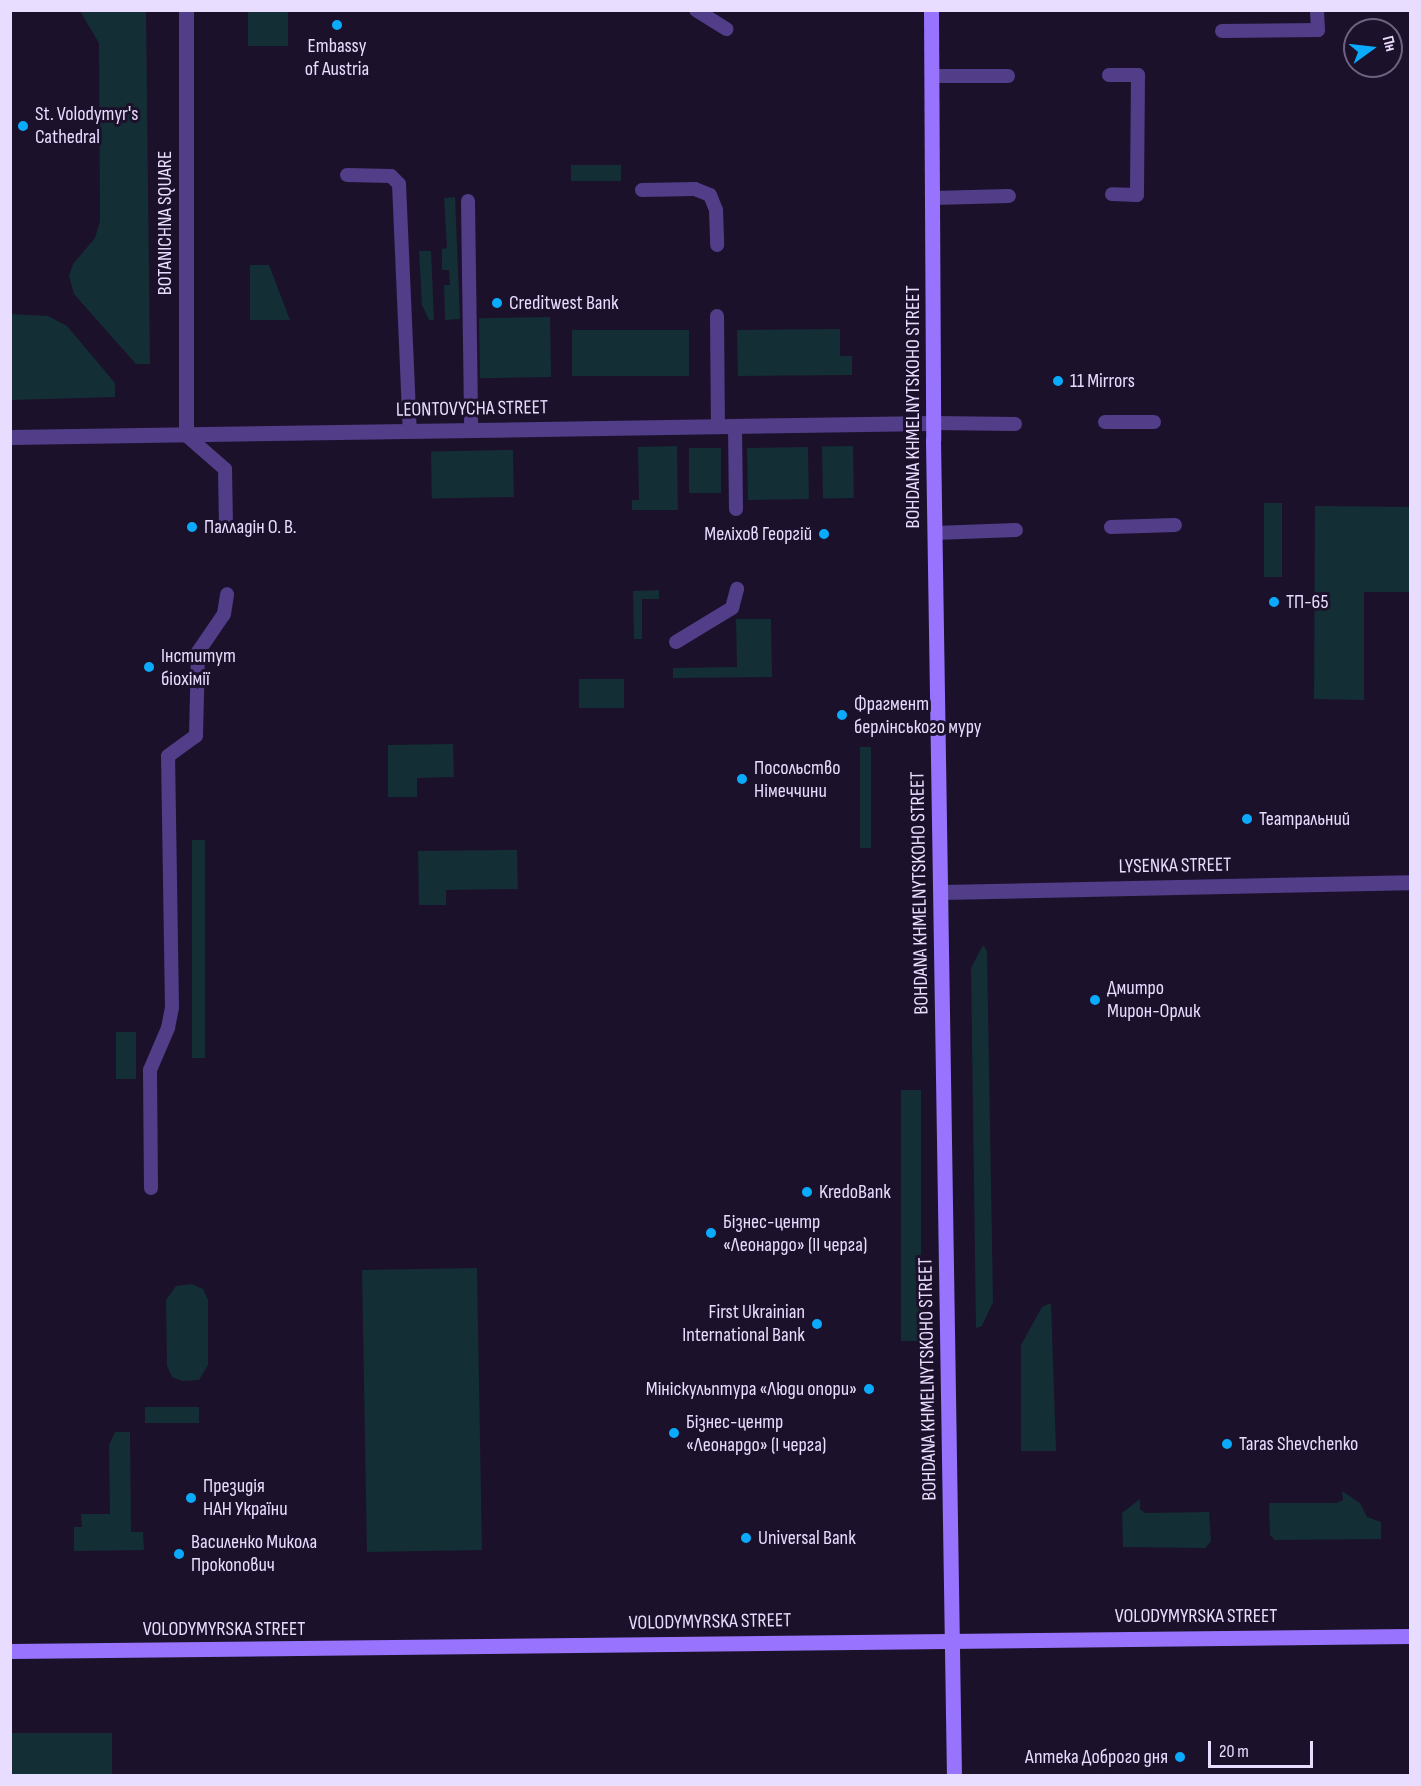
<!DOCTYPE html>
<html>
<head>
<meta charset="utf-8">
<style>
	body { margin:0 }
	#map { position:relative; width:1421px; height:1786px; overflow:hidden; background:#1c112b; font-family:"Sofia Sans Condensed",sans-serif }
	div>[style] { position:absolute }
	.green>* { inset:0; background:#142e35; transform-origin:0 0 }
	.lane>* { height:14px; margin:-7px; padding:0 7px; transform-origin:7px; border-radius:7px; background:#523d89 }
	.street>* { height:15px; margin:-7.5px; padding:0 7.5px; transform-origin:7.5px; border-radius:7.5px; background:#523d89 }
	.secondary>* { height:15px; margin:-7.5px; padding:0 7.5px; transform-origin:7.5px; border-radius:7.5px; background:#9874fe }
	.dots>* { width:16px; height:16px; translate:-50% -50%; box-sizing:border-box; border:3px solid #1c112b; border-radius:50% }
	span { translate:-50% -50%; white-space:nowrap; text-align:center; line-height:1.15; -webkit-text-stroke:6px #1c112b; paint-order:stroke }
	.poi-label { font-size:20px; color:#e8dcff }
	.left { translate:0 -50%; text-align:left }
	.right { translate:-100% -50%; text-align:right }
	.street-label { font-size:20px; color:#e8dcff }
	.frame { position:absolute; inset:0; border:12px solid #e8dcff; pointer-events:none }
	.north { position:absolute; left:1343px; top:18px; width:60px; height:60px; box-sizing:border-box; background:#1c112b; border:2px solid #6e6280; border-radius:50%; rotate:75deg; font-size:16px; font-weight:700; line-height:24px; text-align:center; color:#e8dcff }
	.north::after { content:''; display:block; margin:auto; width:21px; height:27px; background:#0aaafd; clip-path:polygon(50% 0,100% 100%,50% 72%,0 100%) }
	.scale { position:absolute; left:1208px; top:1741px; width:105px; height:27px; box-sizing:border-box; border:3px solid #e8dcff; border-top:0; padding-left:8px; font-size:18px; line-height:21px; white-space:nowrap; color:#e8dcff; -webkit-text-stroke:4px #1c112b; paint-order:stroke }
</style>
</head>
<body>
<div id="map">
	<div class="green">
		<i style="clip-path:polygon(80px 11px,146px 11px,150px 364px,136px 364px,74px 294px,69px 276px,73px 264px,95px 238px,100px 221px,99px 43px)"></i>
		<i style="left:248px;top:11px;width:40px;height:35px"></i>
		<i style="left:571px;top:165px;width:50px;height:16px"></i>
		<i style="clip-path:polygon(455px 197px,460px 319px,445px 320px,444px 285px,450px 285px,449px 270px,442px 270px,442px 249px,447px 248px,444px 198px)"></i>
		<i style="clip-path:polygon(419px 251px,431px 251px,434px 320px,429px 320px,422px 305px)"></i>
		<i style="clip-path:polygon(250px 265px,269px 265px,290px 320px,250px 320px)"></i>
		<i style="clip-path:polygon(10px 314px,48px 316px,67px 326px,115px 383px,115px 397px,11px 400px)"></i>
		<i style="left:550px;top:317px;width:60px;height:71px;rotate:89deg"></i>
		<i style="clip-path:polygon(840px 329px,840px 356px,852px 356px,852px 375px,738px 376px,737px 330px)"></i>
		<i style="left:689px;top:330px;width:46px;height:117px;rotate:90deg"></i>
		<i style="clip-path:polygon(677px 446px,678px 510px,632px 510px,632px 500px,639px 500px,638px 447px)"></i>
		<i style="left:853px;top:446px;width:52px;height:31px;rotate:89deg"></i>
		<i style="left:808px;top:447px;width:52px;height:61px;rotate:89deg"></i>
		<i style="left:689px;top:448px;width:32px;height:45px"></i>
		<i style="left:513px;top:450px;width:47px;height:82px;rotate:89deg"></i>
		<i style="left:1264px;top:503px;width:18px;height:74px"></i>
		<i style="clip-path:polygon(1315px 506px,1410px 507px,1410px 592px,1364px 592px,1364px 700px,1314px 699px)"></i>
		<i style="clip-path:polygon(659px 590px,659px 599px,642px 599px,642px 639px,634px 639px,633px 591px)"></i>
		<i style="clip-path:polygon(736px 619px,771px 619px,772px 677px,673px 678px,673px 668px,737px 667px)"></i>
		<i style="left:579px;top:679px;width:45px;height:29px"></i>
		<i style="clip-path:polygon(453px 744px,454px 777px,417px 778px,417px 797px,388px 797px,388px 745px)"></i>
		<i style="left:860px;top:747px;width:11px;height:101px"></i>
		<i style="left:192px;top:840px;width:13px;height:218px"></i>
		<i style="clip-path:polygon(517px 850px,518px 889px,446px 890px,446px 905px,419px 905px,418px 851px)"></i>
		<i style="clip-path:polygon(983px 945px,987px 951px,993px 1302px,982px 1326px,976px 1328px,971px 968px)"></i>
		<i style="left:136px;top:1032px;width:47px;height:20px;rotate:90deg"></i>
		<i style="left:901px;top:1090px;width:20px;height:251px"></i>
		<i style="left:477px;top:1268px;width:282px;height:115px;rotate:89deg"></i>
		<i style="clip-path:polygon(192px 1284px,203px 1289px,208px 1300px,208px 1365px,199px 1380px,183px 1381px,172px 1377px,167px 1366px,166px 1300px,176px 1286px)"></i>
		<i style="clip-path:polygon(1051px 1303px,1056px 1451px,1021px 1451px,1021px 1345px,1042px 1307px)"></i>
		<i style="left:199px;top:1407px;width:16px;height:54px;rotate:90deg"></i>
		<i style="clip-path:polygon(115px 1432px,130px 1432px,131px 1532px,143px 1532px,144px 1550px,74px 1551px,74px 1527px,82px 1527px,81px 1514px,110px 1514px,109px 1445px)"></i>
		<i style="clip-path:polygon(1342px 1491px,1360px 1503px,1367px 1517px,1381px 1522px,1381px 1539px,1275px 1540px,1270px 1535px,1269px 1503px,1336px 1503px,1343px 1500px)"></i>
		<i style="clip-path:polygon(1140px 1499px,1140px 1509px,1145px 1513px,1209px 1512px,1211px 1541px,1205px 1548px,1123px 1547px,1122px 1513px)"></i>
		<i style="left:112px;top:1733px;width:42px;height:101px;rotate:90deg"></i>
	</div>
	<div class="lane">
		<i style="left:696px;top:10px;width:36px;rotate:32deg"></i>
		<i style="left:1222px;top:31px;width:96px;rotate:-0.6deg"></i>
		<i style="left:1318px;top:30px;width:20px;rotate:-93deg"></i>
		<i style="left:1109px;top:75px;width:29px"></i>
		<i style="left:1138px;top:75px;width:120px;rotate:90.5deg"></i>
		<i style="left:1137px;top:195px;width:25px;rotate:-178deg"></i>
		<i style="left:932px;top:76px;width:76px"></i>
		<i style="left:347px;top:175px;width:44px;rotate:1.3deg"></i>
		<i style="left:391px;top:176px;width:11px;rotate:45deg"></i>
		<i style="left:399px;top:184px;width:247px;rotate:87.5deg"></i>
		<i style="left:642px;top:190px;width:53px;rotate:-1.1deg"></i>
		<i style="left:695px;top:189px;width:16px;rotate:22deg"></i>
		<i style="left:710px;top:195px;width:16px;rotate:68deg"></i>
		<i style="left:716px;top:210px;width:35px;rotate:88deg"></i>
		<i style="left:933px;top:198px;width:76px;rotate:-1.5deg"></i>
		<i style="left:468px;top:201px;width:229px;rotate:89.2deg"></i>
		<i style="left:717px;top:316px;width:111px;rotate:89.5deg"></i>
		<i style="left:1105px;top:422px;width:49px"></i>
		<i style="left:933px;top:423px;width:82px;rotate:0.7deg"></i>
		<i style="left:735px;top:427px;width:82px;rotate:89.3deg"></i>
		<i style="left:186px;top:435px;width:52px;rotate:41.1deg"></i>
		<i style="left:225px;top:469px;width:57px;rotate:89deg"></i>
		<i style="left:1111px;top:527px;width:64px;rotate:-1.8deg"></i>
		<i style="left:935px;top:533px;width:81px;rotate:-2.1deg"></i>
		<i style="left:676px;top:642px;width:66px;rotate:-31.3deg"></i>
		<i style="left:732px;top:608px;width:20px;rotate:-75deg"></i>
		<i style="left:151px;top:1188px;width:118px;rotate:-90.5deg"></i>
		<i style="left:150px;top:1070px;width:46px;rotate:-66.8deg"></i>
		<i style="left:168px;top:1028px;width:20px;rotate:-79deg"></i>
		<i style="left:172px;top:1008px;width:252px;rotate:-90.9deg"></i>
		<i style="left:168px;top:756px;width:34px;rotate:-36deg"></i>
		<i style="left:196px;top:736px;width:84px;rotate:-88.6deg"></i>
		<i style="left:198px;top:652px;width:46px;rotate:-55.6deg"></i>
		<i style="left:224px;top:614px;width:20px;rotate:-81deg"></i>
	</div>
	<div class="street">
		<i style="left:186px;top:10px;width:425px;rotate:90deg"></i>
		<i style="left:10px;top:437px;width:923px;rotate:-0.87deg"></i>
		<i style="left:941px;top:892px;width:469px;rotate:-1.2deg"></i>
	</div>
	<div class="secondary">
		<i style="left:931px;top:10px;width:430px;rotate:89.7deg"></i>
		<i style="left:933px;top:440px;width:1336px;rotate:89.1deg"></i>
		<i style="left:10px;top:1651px;width:1400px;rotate:-0.61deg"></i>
	</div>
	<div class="dots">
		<i style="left:337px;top:25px;background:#0aaafd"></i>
		<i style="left:23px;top:126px;background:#0aaafd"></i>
		<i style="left:497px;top:303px;background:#0aaafd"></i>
		<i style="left:1058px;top:381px;background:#0aaafd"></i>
		<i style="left:192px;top:527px;background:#0aaafd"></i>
		<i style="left:824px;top:534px;background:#0aaafd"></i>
		<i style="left:1274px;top:602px;background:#0aaafd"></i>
		<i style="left:149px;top:667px;background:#0aaafd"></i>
		<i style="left:842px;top:715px;background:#0aaafd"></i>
		<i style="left:742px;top:779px;background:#0aaafd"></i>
		<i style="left:1247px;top:819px;background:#0aaafd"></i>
		<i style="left:1095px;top:1000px;background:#0aaafd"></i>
		<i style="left:807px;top:1192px;background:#0aaafd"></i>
		<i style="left:711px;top:1233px;background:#0aaafd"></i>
		<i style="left:817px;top:1324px;background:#0aaafd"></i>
		<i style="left:869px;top:1389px;background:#0aaafd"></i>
		<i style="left:674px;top:1433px;background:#0aaafd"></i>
		<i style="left:1227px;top:1444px;background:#0aaafd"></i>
		<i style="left:191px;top:1498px;background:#0aaafd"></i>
		<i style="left:746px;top:1538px;background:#0aaafd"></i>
		<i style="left:179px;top:1554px;background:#0aaafd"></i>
		<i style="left:1180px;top:1757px;background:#0aaafd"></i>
	</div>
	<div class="poi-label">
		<span style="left:337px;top:58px">Embassy<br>of Austria</span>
		<span class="left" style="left:35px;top:126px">St. Volodymyr's<br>Cathedral</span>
		<span class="left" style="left:509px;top:303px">Creditwest Bank</span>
		<span class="left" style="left:1070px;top:381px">11 Mirrors</span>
		<span class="left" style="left:204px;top:527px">Палладін О. В.</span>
		<span class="right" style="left:812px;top:534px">Меліхов Георгій</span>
		<span class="left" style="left:1286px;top:602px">ТП-65</span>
		<span class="left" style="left:161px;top:668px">Інститут<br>біохімії</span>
		<span class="left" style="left:854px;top:716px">Фрагмент<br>берлінського муру</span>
		<span class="left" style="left:754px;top:780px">Посольство<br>Німеччини</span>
		<span class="left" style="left:1259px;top:819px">Театральний</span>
		<span class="left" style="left:1107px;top:1000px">Дмитро<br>Мирон-Орлик</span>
		<span class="left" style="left:819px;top:1192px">KredoBank</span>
		<span class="left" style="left:723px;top:1234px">Бізнес-центр<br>«Леонардо» (II черга)</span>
		<span class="right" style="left:805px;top:1324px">First Ukrainian<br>International Bank</span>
		<span class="right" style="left:857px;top:1389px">Мініскульптура «Люди опори»</span>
		<span class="left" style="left:686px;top:1434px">Бізнес-центр<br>«Леонардо» (I черга)</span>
		<span class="left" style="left:1239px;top:1444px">Taras Shevchenko</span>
		<span class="left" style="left:203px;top:1498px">Президія<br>НАН України</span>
		<span class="left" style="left:758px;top:1538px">Universal Bank</span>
		<span class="left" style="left:191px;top:1554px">Василенко Микола<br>Прокопович</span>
		<span class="right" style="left:1168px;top:1757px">Аптека Доброго дня</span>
	</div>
	<div class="street-label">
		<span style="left:165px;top:223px;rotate:-90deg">BOTANICHNA SQUARE</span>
		<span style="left:913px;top:407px;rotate:-90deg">BOHDANA KHMELNYTSKOHO STREET</span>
		<span style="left:472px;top:409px;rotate:-1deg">LEONTOVYCHA STREET</span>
		<span style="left:1175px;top:866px;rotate:-1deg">LYSENKA STREET</span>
		<span style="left:920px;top:893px;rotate:-91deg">BOHDANA KHMELNYTSKOHO STREET</span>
		<span style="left:928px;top:1379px;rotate:-91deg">BOHDANA KHMELNYTSKOHO STREET</span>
		<span style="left:1196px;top:1616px">VOLODYMYRSKA STREET</span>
		<span style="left:710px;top:1622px;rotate:-1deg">VOLODYMYRSKA STREET</span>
		<span style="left:224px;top:1629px">VOLODYMYRSKA STREET</span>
	</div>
	<div class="frame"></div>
	<div class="north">Пн</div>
	<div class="scale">20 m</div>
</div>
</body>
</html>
